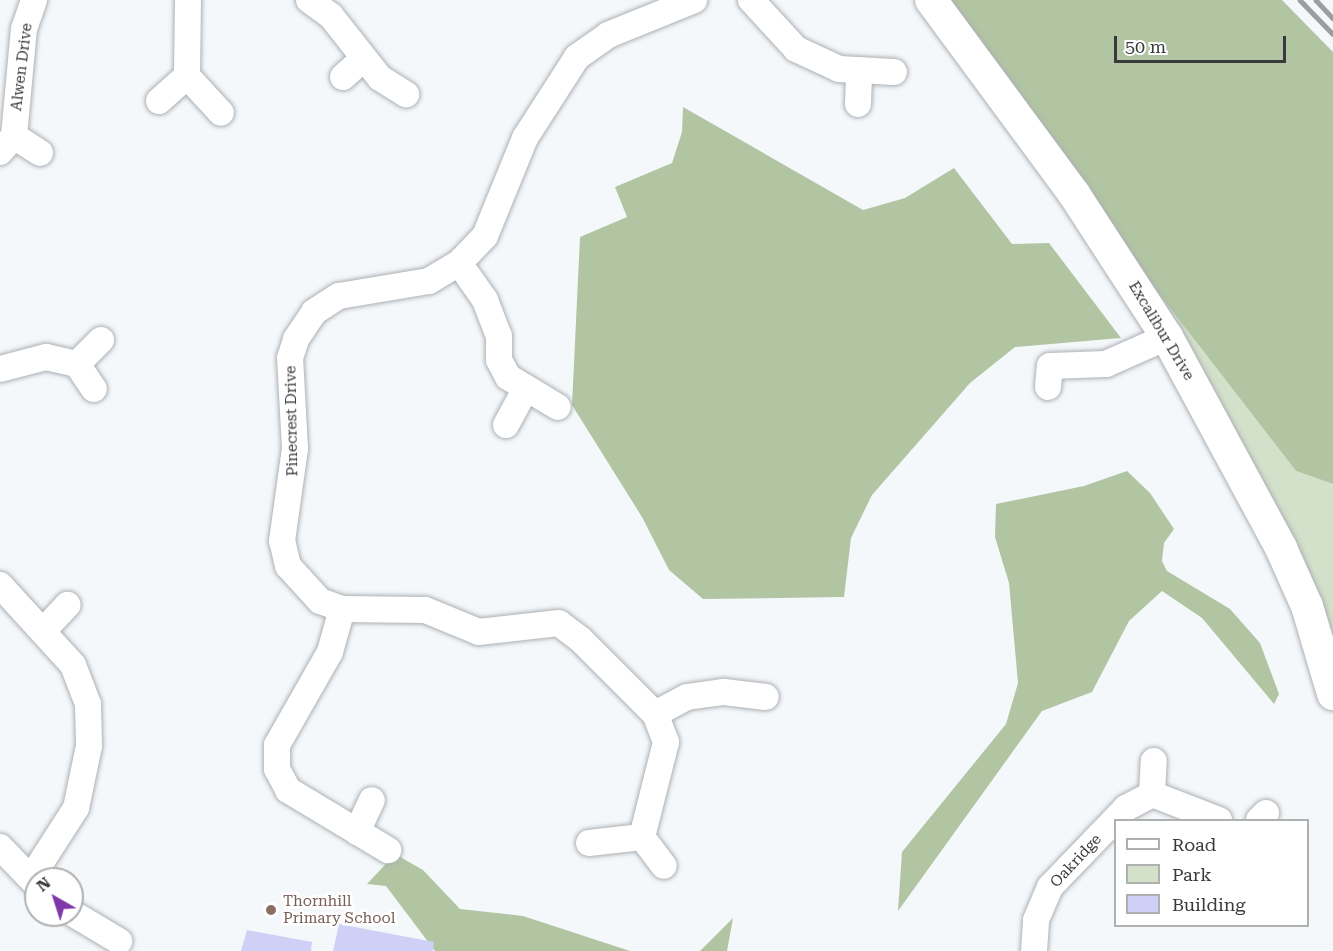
<!DOCTYPE html>
<html>
<head>
<meta charset="utf-8">
<style>
	body { margin:0 }
	#map { position:relative; width:1333px; height:951px; overflow:hidden; background:#f4f8fb; font-family:"Roboto Serif",serif }
	div>[style] { position:absolute }
	.green>* { inset:0; background:#d3e0ca }
	.forest>* { inset:0; background:#b1c5a3 }
	.building>* { inset:0; background:#cfd0f6 }
	.roads { filter:drop-shadow(0 0 2px #adb0b3) drop-shadow(0 0 2px #adb0b3) }
	.minor>* { height:26px; margin:-13px; padding:0 13px; transform-origin:13px; border-radius:13px; background:#fff }
	.tertiary>* { height:32px; margin:-16px; padding:0 16px; transform-origin:16px; border-radius:16px; background:#fff }
	.rail>* { height:4.5px; margin:-2.25px; padding:0 2.25px; transform-origin:2.25px; border-radius:2.25px; background:#9b9ea0 }
	.dots>* { width:16px; height:16px; translate:-50% -50%; box-sizing:border-box; border:3px solid #fff; border-radius:50% }
	span { translate:-50% -50%; white-space:nowrap; text-align:center; line-height:1.15; -webkit-text-stroke:5px #fff; paint-order:stroke }
	.street-label { font-size:15px; color:#38393a }
	.education-label { font-size:15px; color:#785e54 }
	.left { translate:0 -50%; text-align:left }
	.legend { position:absolute; left:1114px; top:819px; width:195px; height:108px; box-sizing:border-box; background:#fff; border:2px solid #afb0b0; margin:0; padding:8px 10px; list-style:none; font-size:18px; color:#38393a }
	.legend li { display:flex; align-items:center; gap:12px; height:30px }
	.legend b { width:30px; border:2px solid #afb0b0 }
	.north { position:absolute; left:24px; top:867px; width:60px; height:60px; box-sizing:border-box; background:#fff; border:2px solid #afb0b0; border-radius:50%; rotate:321deg; font-size:16px; font-weight:700; line-height:24px; text-align:center; color:#38393a }
	.north::after { content:''; display:block; margin:auto; width:21px; height:27px; background:#8037a9; clip-path:polygon(50% 0,100% 100%,50% 72%,0 100%) }
	.scale { position:absolute; left:1114px; top:36px; width:172px; height:27px; box-sizing:border-box; border:3px solid #38393a; border-top:0; padding-left:8px; font-size:18px; line-height:21px; white-space:nowrap; color:#38393a; -webkit-text-stroke:4px #fff; paint-order:stroke }
</style>
</head>
<body>
<div id="map">
	<div class="green">
		<i style="clip-path:polygon(1149px 281px,1296px 471px,1333px 484px,1333px 631px,1325px 637px)"></i>
	</div>
	<div class="forest">
		<i style="clip-path:polygon(949px 0,1282px 0,1333px 52px,1333px 484px,1296px 471px,1149px 281px,1088px 186px)"></i>
		<i style="clip-path:polygon(683px 107px,863px 210px,905px 198px,954px 168px,1012px 244px,1049px 243px,1121px 338px,1015px 347px,970px 383px,872px 495px,851px 538px,844px 597px,703px 599px,669px 570px,642px 517px,572px 405px,580px 237px,627px 217px,615px 187px,672px 163px,682px 132px)"></i>
		<i style="clip-path:polygon(1127px 471px,1150px 493px,1174px 529px,1164px 543px,1162px 561px,1167px 571px,1230px 609px,1260px 643px,1279px 694px,1274px 704px,1202px 618px,1162px 591px,1129px 621px,1092px 692px,1042px 711px,898px 911px,902px 852px,1006px 724px,1018px 683px,1009px 583px,995px 537px,996px 504px,1084px 486px)"></i>
		<i style="clip-path:polygon(395px 854px,423px 870px,460px 909px,523px 916px,630px 951px,435px 951px,386px 886px,367px 884px)"></i>
		<i style="clip-path:polygon(733px 918px,727px 951px,700px 951px)"></i>
	</div>
	<div class="building">
		<i style="clip-path:polygon(339px 924px,434px 942px,433px 951px,333px 951px)"></i>
		<i style="clip-path:polygon(247px 930px,312px 942px,311px 951px,241px 951px)"></i>
	</div>
	<div class="roads">
		<div class="minor">
			<i style="left:188px;top:0;width:76px;rotate:90.8deg"></i>
			<i style="left:187px;top:76px;width:50px;rotate:47.4deg"></i>
			<i style="left:309px;top:0;width:27px;rotate:36deg"></i>
			<i style="left:331px;top:16px;width:79px;rotate:51.7deg"></i>
			<i style="left:380px;top:78px;width:31px;rotate:32deg"></i>
			<i style="left:751px;top:0;width:67px;rotate:47.4deg"></i>
			<i style="left:796px;top:49px;width:47px;rotate:24.9deg"></i>
			<i style="left:839px;top:69px;width:55px;rotate:3.1deg"></i>
			<i style="left:343px;top:77px;width:28px;rotate:-42deg"></i>
			<i style="left:159px;top:101px;width:38px;rotate:-42deg"></i>
			<i style="left:858px;top:104px;width:34px;rotate:-88deg"></i>
			<i style="left:14px;top:136px;width:31px;rotate:33deg"></i>
			<i style="left:0;top:152px;width:21px;rotate:-49deg"></i>
			<i style="left:14px;top:136px;width:107px;rotate:-84.7deg"></i>
			<i style="left:24px;top:29px;width:31px;rotate:-71deg"></i>
			<i style="left:459px;top:263px;width:45px;rotate:54.9deg"></i>
			<i style="left:485px;top:300px;width:39px;rotate:69deg"></i>
			<i style="left:499px;top:336px;width:24px;rotate:90deg"></i>
			<i style="left:499px;top:360px;width:19px;rotate:62deg"></i>
			<i style="left:508px;top:377px;width:58px;rotate:31deg"></i>
			<i style="left:77px;top:364px;width:30px;rotate:56deg"></i>
			<i style="left:0;top:369px;width:48px;rotate:-14.6deg"></i>
			<i style="left:46px;top:357px;width:32px;rotate:13deg"></i>
			<i style="left:77px;top:364px;width:34px;rotate:-45deg"></i>
			<i style="left:1048px;top:387px;width:21px;rotate:-85deg"></i>
			<i style="left:1050px;top:366px;width:56px;rotate:-2deg"></i>
			<i style="left:1106px;top:364px;width:67px;rotate:-23.9deg"></i>
			<i style="left:506px;top:425px;width:42px;rotate:-61.6deg"></i>
			<i style="left:0;top:585px;width:108px;rotate:47.6deg"></i>
			<i style="left:73px;top:665px;width:42px;rotate:69deg"></i>
			<i style="left:88px;top:704px;width:42px;rotate:88.6deg"></i>
			<i style="left:89px;top:746px;width:63px;rotate:101.8deg"></i>
			<i style="left:76px;top:808px;width:83px;rotate:122.7deg"></i>
			<i style="left:342px;top:609px;width:45px;rotate:105.6deg"></i>
			<i style="left:330px;top:652px;width:107px;rotate:119.7deg"></i>
			<i style="left:277px;top:745px;width:24px;rotate:90deg"></i>
			<i style="left:277px;top:769px;width:24px;rotate:62deg"></i>
			<i style="left:288px;top:790px;width:117px;rotate:31deg"></i>
			<i style="left:45px;top:629px;width:33px;rotate:-47deg"></i>
			<i style="left:655px;top:714px;width:36px;rotate:-28deg"></i>
			<i style="left:687px;top:697px;width:37px;rotate:-8deg"></i>
			<i style="left:724px;top:692px;width:42px;rotate:6.8deg"></i>
			<i style="left:1152px;top:794px;width:33px;rotate:-87deg"></i>
			<i style="left:1259px;top:820px;width:10px;rotate:-45deg"></i>
			<i style="left:357px;top:832px;width:35px;rotate:-65deg"></i>
			<i style="left:642px;top:837px;width:98px;rotate:-75.8deg"></i>
			<i style="left:666px;top:742px;width:30px;rotate:-111deg"></i>
			<i style="left:655px;top:714px;width:106px;rotate:-135deg"></i>
			<i style="left:580px;top:639px;width:26px;rotate:-143deg"></i>
			<i style="left:559px;top:623px;width:81px;rotate:173.6deg"></i>
			<i style="left:479px;top:632px;width:58px;rotate:-157.8deg"></i>
			<i style="left:425px;top:610px;width:83px;rotate:-179.3deg"></i>
			<i style="left:342px;top:609px;width:23px;rotate:-160deg"></i>
			<i style="left:320px;top:601px;width:47px;rotate:-132.4deg"></i>
			<i style="left:288px;top:566px;width:26px;rotate:-103deg"></i>
			<i style="left:282px;top:541px;width:93px;rotate:-82deg"></i>
			<i style="left:295px;top:449px;width:91px;rotate:-93.1deg"></i>
			<i style="left:290px;top:358px;width:20px;rotate:-72deg"></i>
			<i style="left:296px;top:339px;width:32px;rotate:-56deg"></i>
			<i style="left:314px;top:312px;width:30px;rotate:-33deg"></i>
			<i style="left:339px;top:296px;width:91px;rotate:-9.5deg"></i>
			<i style="left:429px;top:281px;width:35px;rotate:-31deg"></i>
			<i style="left:459px;top:263px;width:37px;rotate:-46deg"></i>
			<i style="left:485px;top:236px;width:106px;rotate:-67.8deg"></i>
			<i style="left:525px;top:138px;width:96px;rotate:-57.3deg"></i>
			<i style="left:577px;top:57px;width:38px;rotate:-35deg"></i>
			<i style="left:608px;top:35px;width:93px;rotate:-22.1deg"></i>
			<i style="left:589px;top:843px;width:53px;rotate:-6.5deg"></i>
			<i style="left:642px;top:837px;width:36px;rotate:53deg"></i>
			<i style="left:0;top:847px;width:52px;rotate:45.8deg"></i>
			<i style="left:72px;top:913px;width:55px;rotate:30.8deg"></i>
			<i style="left:1034px;top:951px;width:31px;rotate:-86deg"></i>
			<i style="left:1036px;top:920px;width:36px;rotate:-67deg"></i>
			<i style="left:1050px;top:887px;width:110px;rotate:-46.1deg"></i>
			<i style="left:1126px;top:808px;width:30px;rotate:-28deg"></i>
			<i style="left:1152px;top:794px;width:72px;rotate:21.2deg"></i>
		</div>
		<div class="tertiary">
			<i style="left:931px;top:0;width:241px;rotate:53.6deg"></i>
			<i style="left:1074px;top:194px;width:171px;rotate:57deg"></i>
			<i style="left:1167px;top:337px;width:240px;rotate:61.6deg"></i>
			<i style="left:1281px;top:548px;width:64px;rotate:65.9deg"></i>
			<i style="left:1307px;top:606px;width:92px;rotate:73.5deg"></i>
		</div>
	</div>
	<div class="rail">
		<i style="left:1300px;top:0;width:47px;rotate:45.9deg"></i>
		<i style="left:1316px;top:0;width:25px;rotate:47deg"></i>
	</div>
	<div class="dots">
		<i style="left:271px;top:910px;background:#8d6e63"></i>
	</div>
	<div class="street-label">
		<span style="left:22px;top:67px;rotate:-83deg">Alwen Drive</span>
		<span style="left:1161px;top:331px;rotate:59deg">Excalibur Drive</span>
		<span style="left:292px;top:421px;rotate:-91deg">Pinecrest Drive</span>
		<span style="left:1076px;top:861px;rotate:-47deg">Oakridge</span>
	</div>
	<div class="education-label">
		<span class="left" style="left:283px;top:910px">Thornhill<br>Primary School</span>
	</div>
	<ul class="legend">
	<li><b style="height:8px;background:#fff"></b>Road</li>
	<li><b style="height:16px;background:#d3e0ca"></b>Park</li>
	<li><b style="height:16px;background:#cfd0f6"></b>Building</li>
	</ul>
	<div class="north">N</div>
	<div class="scale">50 m</div>
</div>
</body>
</html>
